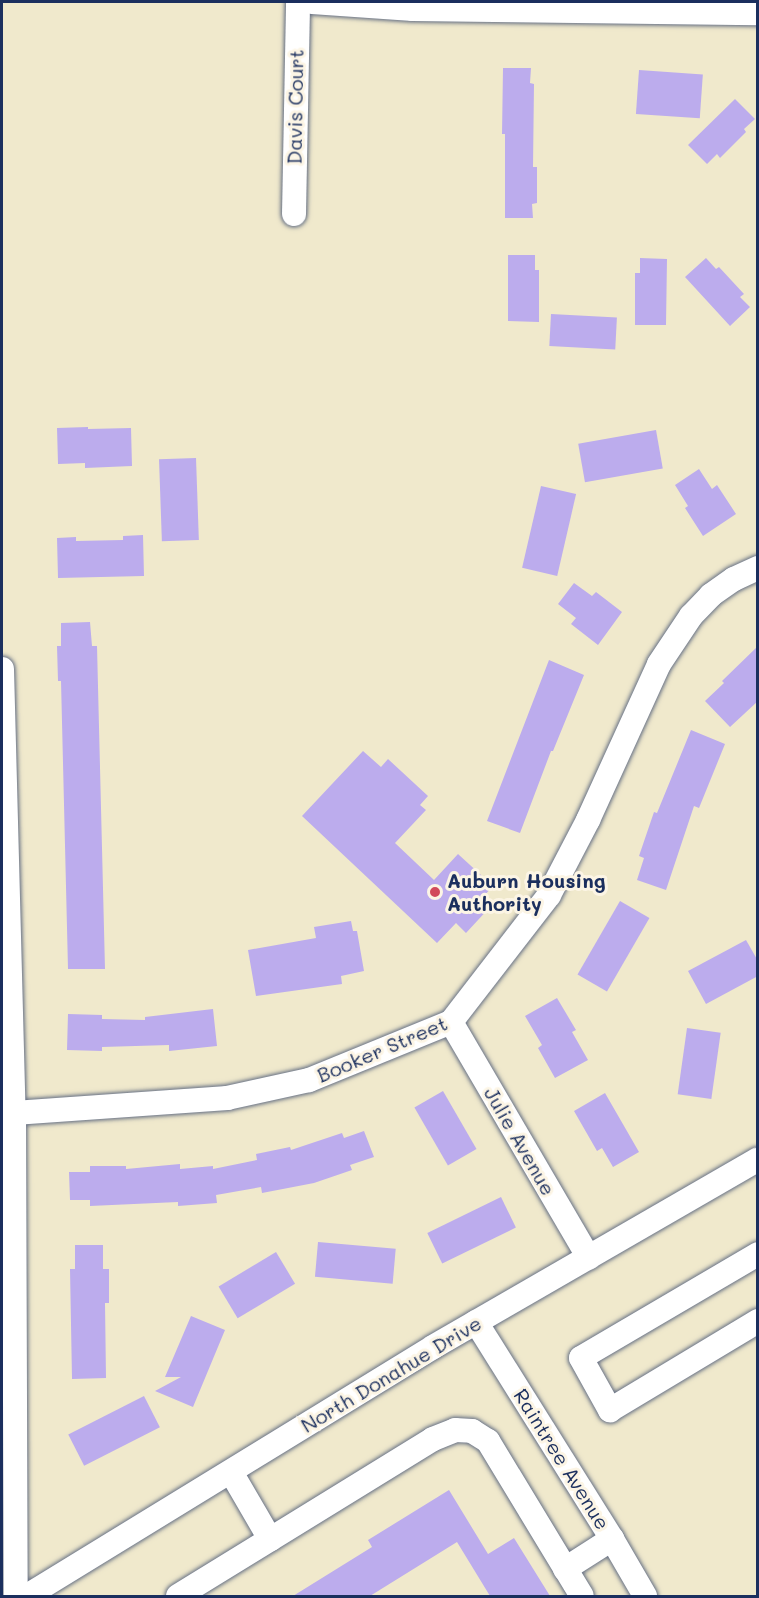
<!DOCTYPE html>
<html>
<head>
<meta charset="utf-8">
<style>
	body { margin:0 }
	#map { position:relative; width:759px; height:1598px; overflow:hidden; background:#f0e9cc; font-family:Mali,sans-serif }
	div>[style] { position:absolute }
	.building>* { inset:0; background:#bcaced; transform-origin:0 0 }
	.roads { filter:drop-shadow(0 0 2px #667084) drop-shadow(0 0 2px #667084) }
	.minor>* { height:24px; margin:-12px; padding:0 12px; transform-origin:12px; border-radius:12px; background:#fff }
	.dots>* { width:16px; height:16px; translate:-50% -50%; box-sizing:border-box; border:3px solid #fcf5e5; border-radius:50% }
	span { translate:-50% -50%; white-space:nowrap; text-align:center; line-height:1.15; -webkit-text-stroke:6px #fcf5e5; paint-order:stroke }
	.street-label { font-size:20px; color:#1b2f5e }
	.poi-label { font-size:20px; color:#1b2f5e; font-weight:700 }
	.left { translate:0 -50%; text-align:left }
	.frame { position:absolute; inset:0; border:3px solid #1b2f5e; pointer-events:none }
</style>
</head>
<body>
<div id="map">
	<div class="building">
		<i style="clip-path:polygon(503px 68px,531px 68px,530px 83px,534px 84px,533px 167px,537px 167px,537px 203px,532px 204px,533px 218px,505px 218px,505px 134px,502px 134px)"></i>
		<i style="left:639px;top:70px;width:64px;height:44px;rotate:4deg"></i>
		<i style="clip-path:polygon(735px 99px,755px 119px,744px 129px,746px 132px,720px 158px,717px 154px,707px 164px,688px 145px)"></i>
		<i style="clip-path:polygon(508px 255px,535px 255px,535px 270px,539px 270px,539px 322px,508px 321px)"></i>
		<i style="clip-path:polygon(640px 258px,667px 259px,666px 325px,635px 325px,635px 273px,640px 273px)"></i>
		<i style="clip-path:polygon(706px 258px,716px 269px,719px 267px,744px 294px,740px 297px,750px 307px,730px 326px,685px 277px)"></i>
		<i style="left:551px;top:314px;width:66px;height:32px;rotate:3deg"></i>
		<i style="clip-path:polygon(88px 427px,88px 429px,131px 428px,132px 466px,85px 468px,85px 463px,58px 464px,57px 428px)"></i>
		<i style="left:656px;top:430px;width:39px;height:79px;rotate:80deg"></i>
		<i style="left:196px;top:458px;width:82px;height:37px;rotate:88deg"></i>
		<i style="clip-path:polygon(699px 469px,712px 489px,717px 485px,736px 514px,703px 536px,685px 508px,688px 506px,675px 485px)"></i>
		<i style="left:541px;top:486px;width:36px;height:84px;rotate:13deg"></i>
		<i style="clip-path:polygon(143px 535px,144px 576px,58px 578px,57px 538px,76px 537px,76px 541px,123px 540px,123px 536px)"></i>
		<i style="clip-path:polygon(574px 583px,592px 596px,596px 592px,622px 612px,598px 645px,571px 624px,576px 618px,558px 604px)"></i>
		<i style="clip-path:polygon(90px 622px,92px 646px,97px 646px,105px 969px,68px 969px,61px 681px,58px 681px,57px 646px,61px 646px,61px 623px)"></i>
		<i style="clip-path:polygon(758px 646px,758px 701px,730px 727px,705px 701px,724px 683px,722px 681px)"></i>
		<i style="clip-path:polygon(549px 660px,584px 675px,553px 751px,551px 751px,520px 833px,487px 821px)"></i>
		<i style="clip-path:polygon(691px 730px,725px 744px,699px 808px,694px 806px,666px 890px,637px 880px,644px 858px,639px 856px,654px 812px,657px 813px)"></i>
		<i style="clip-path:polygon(363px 751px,381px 767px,388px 759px,428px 796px,420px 805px,426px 810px,395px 843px,434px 880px,458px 854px,493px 886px,482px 898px,491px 906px,466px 933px,456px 923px,437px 943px,302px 816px)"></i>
		<i style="left:620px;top:901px;width:34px;height:85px;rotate:30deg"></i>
		<i style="clip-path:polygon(351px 921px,353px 931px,357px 931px,364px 971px,341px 976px,342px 984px,256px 996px,248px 950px,316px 938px,314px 927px)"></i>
		<i style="clip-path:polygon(746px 940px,758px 961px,758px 976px,706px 1004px,688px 971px)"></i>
		<i style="clip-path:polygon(557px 998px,576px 1030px,572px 1032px,588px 1060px,555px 1078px,538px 1048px,542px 1045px,525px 1016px)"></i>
		<i style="clip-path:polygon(213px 1009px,217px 1046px,169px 1051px,169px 1045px,102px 1047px,102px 1051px,67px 1050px,68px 1014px,102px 1015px,102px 1019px,145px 1020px,145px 1017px)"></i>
		<i style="left:687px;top:1028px;width:34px;height:67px;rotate:8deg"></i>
		<i style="left:443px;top:1091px;width:67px;height:33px;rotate:60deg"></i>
		<i style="clip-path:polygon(605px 1093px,639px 1152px,613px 1167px,602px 1148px,597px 1151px,574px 1111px)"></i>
		<i style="clip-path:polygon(364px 1131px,374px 1157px,350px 1165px,352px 1170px,314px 1183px,262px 1193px,261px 1187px,216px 1195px,217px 1203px,178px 1206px,178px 1202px,90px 1206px,90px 1200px,70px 1200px,69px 1172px,90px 1172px,90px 1166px,126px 1166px,126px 1169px,180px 1164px,180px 1169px,213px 1166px,213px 1169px,257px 1160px,256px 1154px,290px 1147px,291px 1150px,342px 1133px,344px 1138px)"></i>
		<i style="left:501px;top:1197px;width:34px;height:82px;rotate:64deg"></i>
		<i style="left:318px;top:1242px;width:78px;height:35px;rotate:5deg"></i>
		<i style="clip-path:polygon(75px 1245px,103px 1245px,103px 1269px,109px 1269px,109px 1303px,105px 1303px,106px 1378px,72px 1379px,70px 1269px,75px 1269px)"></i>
		<i style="left:276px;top:1252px;width:37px;height:67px;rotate:59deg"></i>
		<i style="clip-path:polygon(191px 1316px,225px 1330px,193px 1407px,155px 1391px,181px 1377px,165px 1377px)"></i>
		<i style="left:144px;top:1396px;width:35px;height:85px;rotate:63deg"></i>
		<i style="clip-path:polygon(449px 1490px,488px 1554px,514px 1538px,550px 1596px,490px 1596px,457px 1542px,370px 1596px,293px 1596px,372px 1547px,368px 1540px)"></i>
	</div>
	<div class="roads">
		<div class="minor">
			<i style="left:312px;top:2px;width:101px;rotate:4deg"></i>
			<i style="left:413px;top:9px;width:345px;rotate:0.7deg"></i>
			<i style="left:294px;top:214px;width:212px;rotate:-88.9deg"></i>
			<i style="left:2px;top:669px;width:444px;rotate:88.5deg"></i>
			<i style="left:14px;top:1113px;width:483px;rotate:89.8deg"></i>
			<i style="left:451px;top:1022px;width:273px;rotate:59.7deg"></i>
			<i style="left:14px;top:1113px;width:214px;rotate:-4deg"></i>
			<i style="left:227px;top:1098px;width:84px;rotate:-12.4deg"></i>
			<i style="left:309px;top:1080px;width:153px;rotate:-22.2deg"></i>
			<i style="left:451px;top:1022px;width:160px;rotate:-52.3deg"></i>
			<i style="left:549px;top:895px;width:85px;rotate:-62.5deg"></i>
			<i style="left:588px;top:820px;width:171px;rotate:-65.5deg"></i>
			<i style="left:659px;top:664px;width:58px;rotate:-56.3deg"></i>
			<i style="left:691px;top:616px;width:29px;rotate:-46deg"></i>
			<i style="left:711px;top:595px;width:28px;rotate:-35deg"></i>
			<i style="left:734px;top:579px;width:26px;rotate:-25deg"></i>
			<i style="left:758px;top:1254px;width:205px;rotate:149.6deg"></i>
			<i style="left:581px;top:1358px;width:60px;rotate:60.9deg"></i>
			<i style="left:610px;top:1410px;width:173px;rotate:-31deg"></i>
			<i style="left:476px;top:1322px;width:256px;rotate:57.9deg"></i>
			<i style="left:612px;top:1539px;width:66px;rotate:59.9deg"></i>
			<i style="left:231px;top:1472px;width:78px;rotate:59.8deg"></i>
			<i style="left:565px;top:1569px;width:56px;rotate:-32.6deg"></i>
			<i style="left:27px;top:1596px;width:476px;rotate:-31.5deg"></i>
			<i style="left:433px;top:1347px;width:375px;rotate:-30deg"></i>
			<i style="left:178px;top:1596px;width:299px;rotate:-31.6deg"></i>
			<i style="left:433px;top:1439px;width:24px;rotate:-22deg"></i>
			<i style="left:455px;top:1430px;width:17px;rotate:3deg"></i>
			<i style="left:472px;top:1431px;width:19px;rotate:32deg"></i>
			<i style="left:488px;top:1441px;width:181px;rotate:58.8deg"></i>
		</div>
	</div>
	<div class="dots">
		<i style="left:435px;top:892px;background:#d1495b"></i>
	</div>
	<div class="street-label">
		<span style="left:295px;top:107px;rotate:-89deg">Davis Court</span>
		<span style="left:382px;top:1049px;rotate:-23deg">Booker Street</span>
		<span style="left:520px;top:1141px;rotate:60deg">Julie Avenue</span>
		<span style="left:391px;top:1374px;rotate:-31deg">North Donahue Drive</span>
		<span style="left:562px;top:1459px;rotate:58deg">Raintree Avenue</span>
	</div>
	<div class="poi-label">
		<span class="left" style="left:447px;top:892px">Auburn Housing<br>Authority</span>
	</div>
	<div class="frame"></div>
</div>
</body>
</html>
